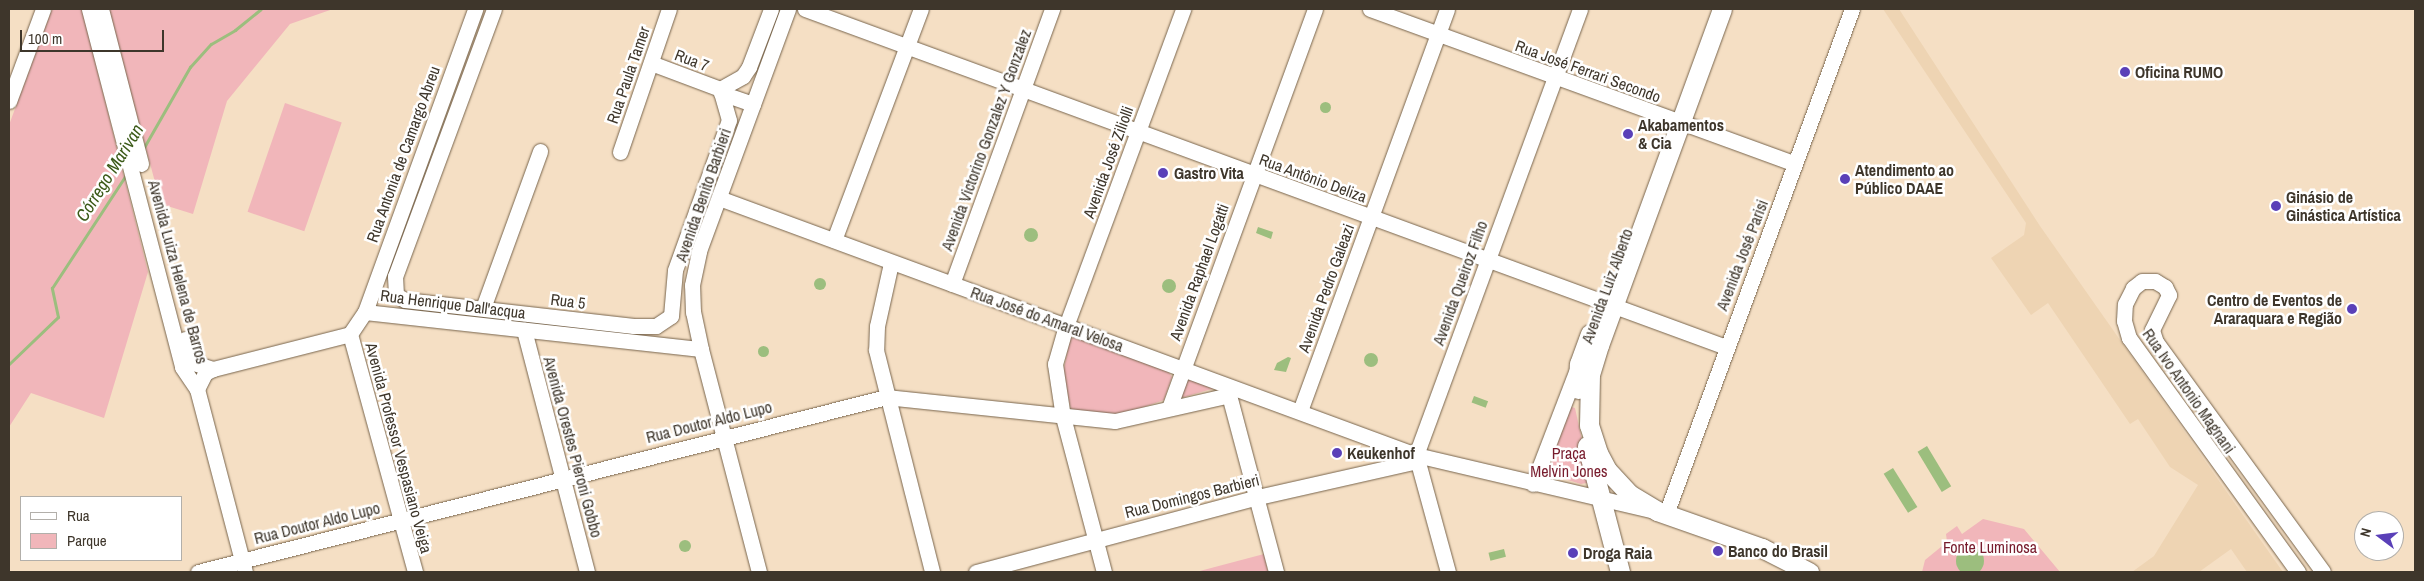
<!DOCTYPE html>
<html>
<head>
<meta charset="utf-8">
<style>
	body { margin:0 }
	#map { position:relative; width:2424px; height:581px; overflow:hidden; background:#f5dfc4; font-family:"Archivo Narrow",sans-serif }
	div>[style] { position:absolute }
	.built>* { inset:0; background:#eed4b3 }
	.green>* { inset:0; background:#f1b6ba; transform-origin:0 0 }
	.water>* { inset:0; background:#9cbe7e; transform-origin:0 0 }
	.round { border-radius:50% }
	.stream>* { height:3px; margin:-1.5px; padding:0 1.5px; transform-origin:1.5px; border-radius:1.5px; background:#9cbe7e }
	.roads { filter:drop-shadow(0 0 1px #78654d) drop-shadow(0 0 1px #78654d) }
	.minor>* { height:15px; margin:-7.5px; padding:0 7.5px; transform-origin:7.5px; border-radius:7.5px; background:#fff }
	.major>* { height:19px; margin:-9.5px; padding:0 9.5px; transform-origin:9.5px; border-radius:9.5px; background:#fff }
	.dots>* { width:14px; height:14px; translate:-50% -50%; box-sizing:border-box; border:2px solid #fff; border-radius:50% }
	span { translate:-50% -50%; white-space:nowrap; text-align:center; line-height:1.15; -webkit-text-stroke:5px #fff; paint-order:stroke }
	.street-label { font-size:16px; color:#3e362b }
	.poi-label { font-size:16px; color:#3e362b; font-weight:700 }
	.left { translate:0 -50%; text-align:left }
	.right { translate:-100% -50%; text-align:right }
	.park-label { font-size:16px; color:#781c2d }
	.water-label { font-size:18px; color:#3b5a18; font-style:italic }
	.frame { position:absolute; inset:0; border:10px solid #3e362b; pointer-events:none }
	.legend { position:absolute; left:20px; top:496px; width:162px; height:65px; box-sizing:border-box; background:#fff; border:1px solid #b2afaa; margin:0; padding:6px 9px; list-style:none; font-size:15px; color:#3e362b }
	.legend li { display:flex; align-items:center; gap:10px; height:25px }
	.legend b { width:25px; border:1px solid #b2afaa }
	.north { position:absolute; left:2354px; top:511px; width:50px; height:50px; box-sizing:border-box; background:#fff; border:1px solid #b2afaa; border-radius:50%; rotate:285deg; font-size:14px; font-weight:700; line-height:20px; text-align:center; color:#3e362b }
	.north::after { content:''; display:block; margin:auto; width:18px; height:22px; background:#5a40b8; clip-path:polygon(50% 0,100% 100%,50% 72%,0 100%) }
	.scale { position:absolute; left:20px; top:30px; width:144px; height:22px; box-sizing:border-box; border:2px solid #3e362b; border-top:0; padding-left:6px; font-size:15px; line-height:18px; white-space:nowrap; color:#3e362b; -webkit-text-stroke:4px #fff; paint-order:stroke }
</style>
</head>
<body>
<div id="map">
	<div class="built">
		<i style="clip-path:polygon(1883px 9px,1899px 9px,2040px 226px,2283px 572px,2247px 572px,2231px 549px,2199px 572px,2132px 572px,2154px 556px,2198px 485px,2170px 467px,2138px 419px,2130px 424px,2048px 303px,2031px 315px,1991px 258px,2024px 235px,2026px 223px)"></i>
	</div>
	<div class="green">
		<i style="clip-path:polygon(52px 9px,82px 9px,148px 272px,104px 418px,31px 393px,9px 427px,9px 125px)"></i>
		<i style="clip-path:polygon(108px 9px,333px 9px,290px 24px,227px 101px,193px 214px,161px 204px)"></i>
		<i style="left:285px;top:103px;width:60px;height:115px;rotate:19deg"></i>
		<i style="clip-path:polygon(1076px 337px,1168px 371px,1172px 377px,1164px 400px,1118px 416px,1071px 410px,1063px 373px,1070px 339px)"></i>
		<i style="clip-path:polygon(1187px 378px,1215px 388px,1181px 398px)"></i>
		<i style="clip-path:polygon(1571px 407px,1575px 408px,1590px 477px,1587px 483px,1581px 484px,1558px 477px,1551px 461px)"></i>
		<i style="clip-path:polygon(1983px 519px,2024px 529px,2060px 572px,1922px 572px,1925px 560px,1947px 542px,1946px 534px,1957px 526px,1962px 534px)"></i>
		<i style="clip-path:polygon(1264px 554px,1268px 572px,1196px 572px)"></i>
	</div>
	<div class="water">
		<i class="round" style="left:1319.5px;top:101.5px;width:11px;height:11px"></i>
		<i style="clip-path:polygon(1258px 227px,1273px 232px,1271px 239px,1256px 233px)"></i>
		<i class="round" style="left:1024px;top:228px;width:14px;height:14px"></i>
		<i class="round" style="left:814px;top:278px;width:12px;height:12px"></i>
		<i class="round" style="left:1162px;top:279px;width:14px;height:14px"></i>
		<i class="round" style="left:757.5px;top:345.5px;width:11px;height:11px"></i>
		<i class="round" style="left:1364px;top:353px;width:14px;height:14px"></i>
		<i style="clip-path:polygon(1288px 357px,1291px 358px,1286px 372px,1274px 370px,1277px 363px)"></i>
		<i style="left:1474px;top:396px;width:15px;height:7px;rotate:20deg"></i>
		<i style="left:1927px;top:446px;width:47px;height:11px;rotate:59deg"></i>
		<i style="left:1893px;top:468px;width:46px;height:11px;rotate:58deg"></i>
		<i class="round" style="left:679px;top:540px;width:12px;height:12px"></i>
		<i class="round" style="left:1956px;top:547px;width:28px;height:28px"></i>
		<i style="left:1504px;top:549px;width:8px;height:16px;rotate:76deg"></i>
	</div>
	<div class="stream">
		<i style="left:143px;top:149px;width:95px;rotate:-60.2deg"></i>
		<i style="left:190px;top:67px;width:31px;rotate:-48deg"></i>
		<i style="left:211px;top:44px;width:28px;rotate:-30deg"></i>
		<i style="left:235px;top:30px;width:33px;rotate:-39deg"></i>
		<i style="left:9px;top:364px;width:68px;rotate:-43.8deg"></i>
		<i style="left:58px;top:317px;width:30px;rotate:-102deg"></i>
		<i style="left:52px;top:288px;width:135px;rotate:-56.8deg"></i>
	</div>
	<div class="roads">
		<div class="minor">
			<i style="left:89px;top:9px;width:370px;rotate:75.4deg"></i>
			<i style="left:182px;top:367px;width:27px;rotate:56deg"></i>
			<i style="left:197px;top:389px;width:189px;rotate:75.3deg"></i>
			<i style="left:101px;top:9px;width:160px;rotate:75.5deg"></i>
			<i style="left:494px;top:9px;width:285px;rotate:110.3deg"></i>
			<i style="left:395px;top:276px;width:19px;rotate:87deg"></i>
			<i style="left:396px;top:295px;width:10px;rotate:29deg"></i>
			<i style="left:405px;top:300px;width:230px;rotate:6.5deg"></i>
			<i style="left:634px;top:326px;width:22px"></i>
			<i style="left:656px;top:326px;width:18px;rotate:-34deg"></i>
			<i style="left:671px;top:316px;width:46px;rotate:-85deg"></i>
			<i style="left:675px;top:270px;width:159px;rotate:-70.2deg"></i>
			<i style="left:729px;top:120px;width:32px;rotate:-106deg"></i>
			<i style="left:720px;top:89px;width:26px;rotate:-29deg"></i>
			<i style="left:743px;top:76px;width:11px;rotate:-56deg"></i>
			<i style="left:749px;top:67px;width:62px;rotate:-69.2deg"></i>
			<i style="left:805px;top:9px;width:981px;rotate:20.15deg"></i>
			<i style="left:1370px;top:9px;width:452px;rotate:20deg"></i>
			<i style="left:651px;top:63px;width:74px;rotate:20.6deg"></i>
			<i style="left:721px;top:93px;width:34px;rotate:19deg"></i>
			<i style="left:9px;top:101px;width:98px;rotate:-69.7deg"></i>
			<i style="left:620px;top:152px;width:151px;rotate:-71.1deg"></i>
			<i style="left:719px;top:198px;width:743px;rotate:20.24deg"></i>
			<i style="left:1416px;top:455px;width:241px;rotate:13.2deg"></i>
			<i style="left:834px;top:240px;width:247px;rotate:-69.4deg"></i>
			<i style="left:891px;top:263px;width:65px;rotate:102.5deg"></i>
			<i style="left:877px;top:326px;width:24px;rotate:92deg"></i>
			<i style="left:876px;top:350px;width:229px;rotate:75.8deg"></i>
			<i style="left:952px;top:284px;width:293px;rotate:-70deg"></i>
			<i style="left:483px;top:308px;width:167px;rotate:-70deg"></i>
			<i style="left:365px;top:312px;width:322px;rotate:-70deg"></i>
			<i style="left:524px;top:330px;width:250px;rotate:75.4deg"></i>
			<i style="left:350px;top:334px;width:247px;rotate:74.7deg"></i>
			<i style="left:185px;top:339px;width:26px;rotate:69deg"></i>
			<i style="left:194px;top:363px;width:20px;rotate:18deg"></i>
			<i style="left:197px;top:389px;width:18px;rotate:-63deg"></i>
			<i style="left:205px;top:373px;width:9px;rotate:-27deg"></i>
			<i style="left:213px;top:369px;width:141px;rotate:-14.3deg"></i>
			<i style="left:350px;top:334px;width:27px;rotate:-56deg"></i>
			<i style="left:365px;top:312px;width:338px;rotate:6.3deg"></i>
			<i style="left:1229px;top:395px;width:183px;rotate:75.1deg"></i>
			<i style="left:1169px;top:408px;width:425px;rotate:-69.9deg"></i>
			<i style="left:1300px;top:411px;width:428px;rotate:-69.9deg"></i>
			<i style="left:1533px;top:484px;width:120px;rotate:-69deg"></i>
			<i style="left:1666px;top:514px;width:538px;rotate:-69.78deg"></i>
			<i style="left:198px;top:572px;width:710px;rotate:-14.27deg"></i>
			<i style="left:886px;top:397px;width:230px;rotate:6deg"></i>
			<i style="left:1115px;top:421px;width:117px;rotate:-12.8deg"></i>
			<i style="left:1229px;top:395px;width:7px;rotate:-74deg"></i>
			<i style="left:759px;top:572px;width:230px;rotate:-104.6deg"></i>
			<i style="left:701px;top:349px;width:38px;rotate:-102deg"></i>
			<i style="left:693px;top:312px;width:27px;rotate:-92deg"></i>
			<i style="left:692px;top:285px;width:35px;rotate:-78deg"></i>
			<i style="left:699px;top:251px;width:258px;rotate:-69.8deg"></i>
			<i style="left:976px;top:572px;width:292px;rotate:-14.9deg"></i>
			<i style="left:1258px;top:497px;width:164px;rotate:-12.7deg"></i>
			<i style="left:1104px;top:572px;width:160px;rotate:-104.8deg"></i>
			<i style="left:1063px;top:417px;width:54px;rotate:-98.6deg"></i>
			<i style="left:1055px;top:364px;width:40px;rotate:-74deg"></i>
			<i style="left:1066px;top:326px;width:338px;rotate:-69.7deg"></i>
			<i style="left:1448px;top:572px;width:121px;rotate:-105.3deg"></i>
			<i style="left:1416px;top:455px;width:475px;rotate:-69.8deg"></i>
			<i style="left:2298px;top:572px;width:289px;rotate:-125.8deg"></i>
			<i style="left:2129px;top:338px;width:18px;rotate:-106deg"></i>
			<i style="left:2124px;top:321px;width:17px;rotate:-87deg"></i>
			<i style="left:2125px;top:304px;width:18px;rotate:-63deg"></i>
			<i style="left:2133px;top:288px;width:11px;rotate:-38deg"></i>
			<i style="left:2142px;top:281px;width:13px"></i>
			<i style="left:2155px;top:281px;width:12px;rotate:31deg"></i>
			<i style="left:2165px;top:287px;width:9px;rotate:63deg"></i>
			<i style="left:2169px;top:295px;width:39px;rotate:116deg"></i>
			<i style="left:2152px;top:330px;width:13px;rotate:72deg"></i>
			<i style="left:2156px;top:342px;width:284px;rotate:54deg"></i>
		</div>
		<div class="major">
			<i style="left:1722px;top:9px;width:358px;rotate:110.1deg"></i>
			<i style="left:1599px;top:345px;width:30px;rotate:107deg"></i>
			<i style="left:1590px;top:374px;width:51px;rotate:91.1deg"></i>
			<i style="left:1589px;top:425px;width:29px;rotate:72deg"></i>
			<i style="left:1598px;top:453px;width:19px;rotate:62deg"></i>
			<i style="left:1607px;top:470px;width:33px;rotate:47deg"></i>
			<i style="left:1629px;top:494px;width:33px;rotate:31deg"></i>
			<i style="left:1657px;top:511px;width:111px;rotate:19.4deg"></i>
			<i style="left:1762px;top:548px;width:53px;rotate:27.1deg"></i>
			<i style="left:1578px;top:389px;width:25px;rotate:-88deg"></i>
			<i style="left:1579px;top:364px;width:32px;rotate:-70deg"></i>
			<i style="left:1587px;top:446px;width:130px;rotate:75.3deg"></i>
		</div>
	</div>
	<div class="dots">
		<i style="left:2125px;top:72px;background:#5a40b8"></i>
		<i style="left:1628px;top:134px;background:#5a40b8"></i>
		<i style="left:1163px;top:173px;background:#5a40b8"></i>
		<i style="left:1845px;top:179px;background:#5a40b8"></i>
		<i style="left:2276px;top:206px;background:#5a40b8"></i>
		<i style="left:2352px;top:309px;background:#5a40b8"></i>
		<i style="left:1337px;top:453px;background:#5a40b8"></i>
		<i style="left:1718px;top:551px;background:#5a40b8"></i>
		<i style="left:1573px;top:553px;background:#5a40b8"></i>
	</div>
	<div class="street-label">
		<span style="left:692px;top:60px;rotate:21deg">Rua 7</span>
		<span style="left:1588px;top:71px;rotate:20deg">Rua José Ferrari Secondo</span>
		<span style="left:628px;top:75px;rotate:-71deg">Rua Paula Tamer</span>
		<span style="left:986px;top:140px;rotate:-70deg">Avenida Victorino Gonzalez Y Gonzalez</span>
		<span style="left:403px;top:154px;rotate:-70deg">Rua Antonia de Camargo Abreu</span>
		<span style="left:1108px;top:162px;rotate:-70deg">Avenida José Ziliolli</span>
		<span style="left:1313px;top:178px;rotate:20deg">Rua Antônio Deliza</span>
		<span style="left:703px;top:195px;rotate:-71deg">Avenida Benito Barbieri</span>
		<span style="left:1742px;top:255px;rotate:-69deg">Avenida José Parisi</span>
		<span style="left:178px;top:272px;rotate:75deg">Avenida Luiza Helena de Barros</span>
		<span style="left:1199px;top:272px;rotate:-70deg">Avenida Raphael Logatti</span>
		<span style="left:1460px;top:283px;rotate:-70deg">Avenida Queiroz Filho</span>
		<span style="left:1607px;top:286px;rotate:-70deg">Avenida Luiz Alberto</span>
		<span style="left:1326px;top:288px;rotate:-70deg">Avenida Pedro Galeazi</span>
		<span style="left:568px;top:301px;rotate:7deg">Rua 5</span>
		<span style="left:453px;top:304px;rotate:7deg">Rua Henrique Dall'acqua</span>
		<span style="left:1047px;top:319px;rotate:20deg">Rua José do Amaral Velosa</span>
		<span style="left:2189px;top:391px;rotate:55deg">Rua Ivo Antonio Magnani</span>
		<span style="left:709px;top:422px;rotate:-14deg">Rua Doutor Aldo Lupo</span>
		<span style="left:573px;top:447px;rotate:75deg">Avenida Orestes Pieroni Gobbo</span>
		<span style="left:399px;top:448px;rotate:75deg">Avenida Professor Vespasiano Veiga</span>
		<span style="left:1192px;top:496px;rotate:-14deg">Rua Domingos Barbieri</span>
		<span style="left:317px;top:523px;rotate:-14deg">Rua Doutor Aldo Lupo</span>
	</div>
	<div class="poi-label">
		<span class="left" style="left:2135px;top:72px">Oficina RUMO</span>
		<span class="left" style="left:1638px;top:134px">Akabamentos<br>&amp; Cia</span>
		<span class="left" style="left:1855px;top:179px">Atendimento ao<br>Público DAAE</span>
		<span class="left" style="left:1174px;top:173px">Gastro Vita</span>
		<span class="left" style="left:2286px;top:206px">Ginásio de<br>Ginástica Artística</span>
		<span class="right" style="left:2342px;top:309px">Centro de Eventos de<br>Araraquara e Região</span>
		<span class="left" style="left:1347px;top:453px">Keukenhof</span>
		<span class="left" style="left:1728px;top:551px">Banco do Brasil</span>
		<span class="left" style="left:1583px;top:553px">Droga Raia</span>
	</div>
	<div class="park-label">
		<span style="left:1569px;top:462px">Praça<br>Melvin Jones</span>
		<span style="left:1990px;top:547px">Fonte Luminosa</span>
	</div>
	<div class="water-label">
		<span style="left:110px;top:173px;rotate:-58deg">Córrego Marivan</span>
	</div>
	<div class="frame"></div>
	<ul class="legend">
	<li><b style="height:6px;background:#fff"></b>Rua</li>
	<li><b style="height:14px;background:#f1b6ba"></b>Parque</li>
	</ul>
	<div class="north">N</div>
	<div class="scale">100 m</div>
</div>
</body>
</html>
